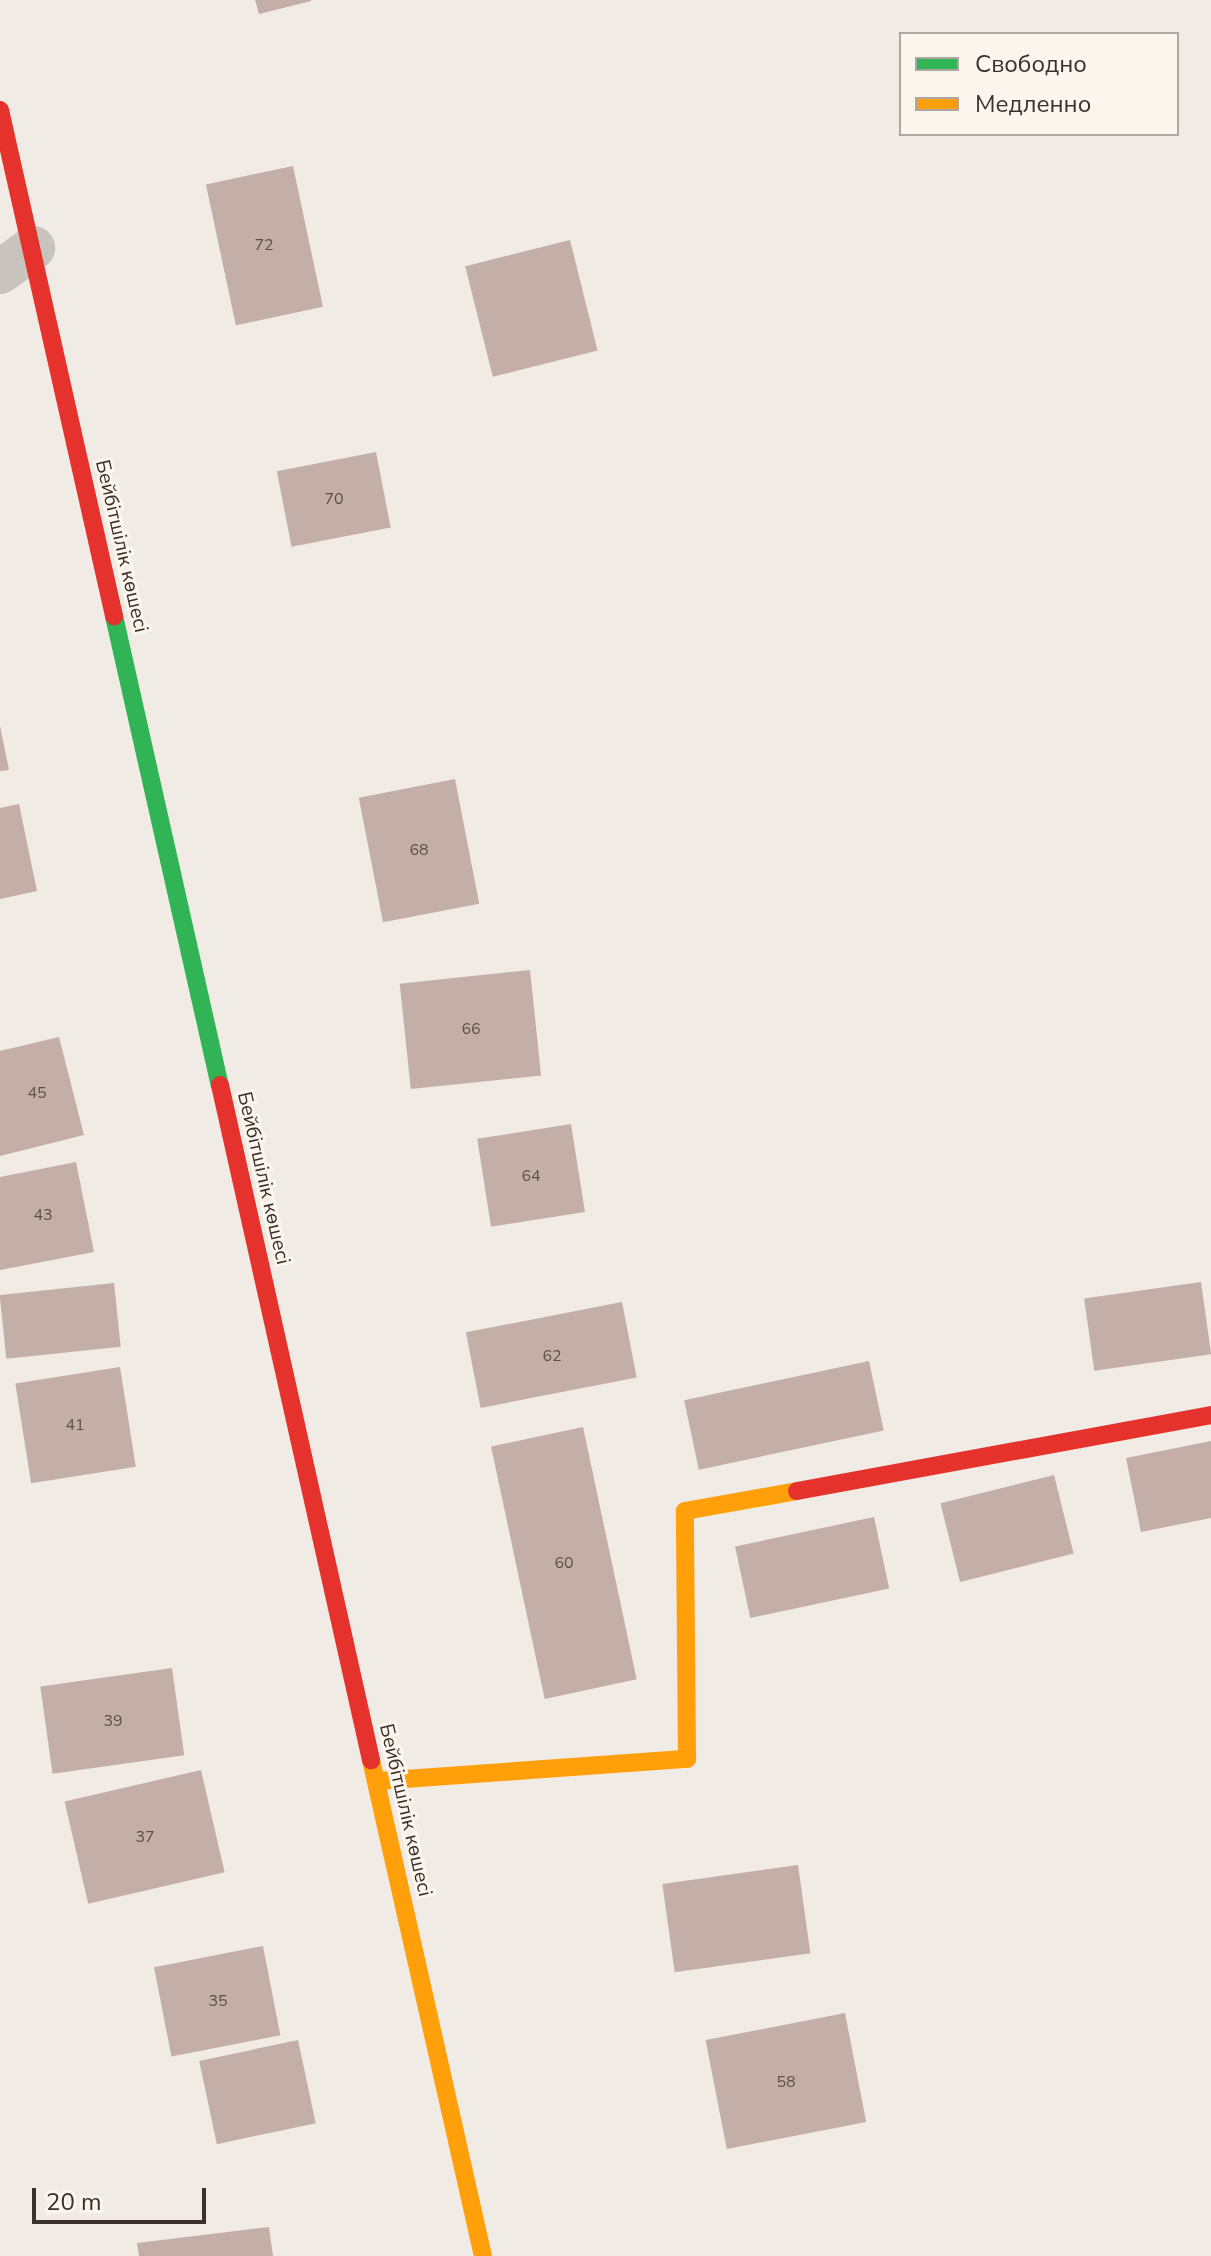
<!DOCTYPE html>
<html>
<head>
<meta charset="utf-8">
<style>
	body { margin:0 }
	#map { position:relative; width:1211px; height:2256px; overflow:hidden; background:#f0ebe5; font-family:"Nunito Sans",sans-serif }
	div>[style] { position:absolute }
	.building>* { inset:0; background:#c3afa7; transform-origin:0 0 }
	.street>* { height:44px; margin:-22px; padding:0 22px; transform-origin:22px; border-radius:22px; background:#c9c3be }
	.fast>* { height:18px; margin:-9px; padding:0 9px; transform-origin:9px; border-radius:9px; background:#30b455 }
	.slow>* { height:18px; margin:-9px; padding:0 9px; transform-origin:9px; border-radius:9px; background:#ff9f0a }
	.jam>* { height:18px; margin:-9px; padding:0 9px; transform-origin:9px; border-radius:9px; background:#e5322d }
	span { translate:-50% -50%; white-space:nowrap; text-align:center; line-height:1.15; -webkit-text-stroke:6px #fbf5ee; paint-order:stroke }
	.number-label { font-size:16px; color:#5d504a }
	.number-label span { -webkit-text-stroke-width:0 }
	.street-label { font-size:20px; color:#3b302b }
	.legend { position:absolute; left:899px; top:32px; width:280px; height:104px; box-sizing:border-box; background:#fbf5ee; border:2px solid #aea6a0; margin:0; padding:10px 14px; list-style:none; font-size:24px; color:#3b302b }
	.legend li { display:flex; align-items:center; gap:16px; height:40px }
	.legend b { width:40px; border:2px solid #aea6a0 }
	.scale { position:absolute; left:32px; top:2188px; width:174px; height:36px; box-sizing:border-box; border:4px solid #3b302b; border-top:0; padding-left:10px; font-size:24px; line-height:28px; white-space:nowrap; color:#3b302b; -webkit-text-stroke:6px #fbf5ee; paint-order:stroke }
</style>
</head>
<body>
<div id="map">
	<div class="building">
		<i style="clip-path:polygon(255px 0,311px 0,311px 1px,259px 14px)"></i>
		<i style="left:293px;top:166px;width:144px;height:89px;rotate:78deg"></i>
		<i style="left:570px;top:240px;width:114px;height:108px;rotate:76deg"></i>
		<i style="left:376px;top:452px;width:77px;height:101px;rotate:79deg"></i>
		<i style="clip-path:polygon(0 726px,9px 770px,0 771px)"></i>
		<i style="left:455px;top:779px;width:127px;height:98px;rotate:79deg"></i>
		<i style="clip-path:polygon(19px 804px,37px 891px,0 899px,0 808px)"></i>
		<i style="left:530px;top:970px;width:106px;height:131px;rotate:84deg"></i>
		<i style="clip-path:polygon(59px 1037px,84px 1135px,0 1156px,0 1051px)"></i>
		<i style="left:571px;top:1124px;width:89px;height:95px;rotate:81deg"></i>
		<i style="clip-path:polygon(76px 1162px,94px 1252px,0 1270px,0 1177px)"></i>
		<i style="left:1201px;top:1282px;width:73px;height:118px;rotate:82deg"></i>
		<i style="left:114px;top:1283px;width:64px;height:115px;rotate:84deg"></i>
		<i style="left:622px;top:1302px;width:77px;height:159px;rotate:79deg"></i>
		<i style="left:869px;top:1361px;width:71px;height:189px;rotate:78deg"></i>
		<i style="left:120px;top:1367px;width:101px;height:106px;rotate:81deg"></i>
		<i style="left:583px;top:1427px;width:258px;height:94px;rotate:78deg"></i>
		<i style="clip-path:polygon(1211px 1441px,1211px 1518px,1141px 1532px,1126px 1458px)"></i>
		<i style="left:1054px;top:1475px;width:81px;height:117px;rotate:76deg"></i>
		<i style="left:874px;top:1517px;width:73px;height:142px;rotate:78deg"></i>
		<i style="left:172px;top:1668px;width:88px;height:133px;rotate:82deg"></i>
		<i style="left:201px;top:1770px;width:105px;height:140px;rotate:77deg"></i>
		<i style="left:798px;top:1865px;width:89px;height:137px;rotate:82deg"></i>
		<i style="left:263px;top:1946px;width:91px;height:111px;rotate:79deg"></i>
		<i style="left:845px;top:2013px;width:111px;height:142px;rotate:79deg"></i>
		<i style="left:298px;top:2040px;width:85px;height:101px;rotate:78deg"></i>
		<i style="clip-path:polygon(269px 2227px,273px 2256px,139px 2256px,137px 2243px)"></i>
	</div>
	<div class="street">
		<i style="left:0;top:272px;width:41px;rotate:-36deg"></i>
	</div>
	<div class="fast">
		<i style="left:114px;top:616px;width:481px;rotate:77.3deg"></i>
	</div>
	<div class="slow">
		<i style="left:371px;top:1760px;width:508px;rotate:77.28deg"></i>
		<i style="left:377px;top:1781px;width:311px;rotate:-4.1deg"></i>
		<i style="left:687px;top:1759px;width:248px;rotate:-90.5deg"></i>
		<i style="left:685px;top:1511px;width:114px;rotate:-10.1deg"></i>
	</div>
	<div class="jam">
		<i style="left:0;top:110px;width:519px;rotate:77.3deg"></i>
		<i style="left:220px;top:1085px;width:692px;rotate:77.39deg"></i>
		<i style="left:797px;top:1491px;width:421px;rotate:-10.4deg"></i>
	</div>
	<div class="number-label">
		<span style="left:264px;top:245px">72</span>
		<span style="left:334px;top:499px">70</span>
		<span style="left:419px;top:850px">68</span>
		<span style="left:471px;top:1029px">66</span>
		<span style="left:37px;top:1093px">45</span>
		<span style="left:531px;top:1176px">64</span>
		<span style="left:43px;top:1215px">43</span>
		<span style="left:552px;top:1356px">62</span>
		<span style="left:75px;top:1425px">41</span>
		<span style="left:564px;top:1563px">60</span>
		<span style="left:113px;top:1721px">39</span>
		<span style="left:145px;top:1837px">37</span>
		<span style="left:218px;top:2001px">35</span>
		<span style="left:786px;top:2082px">58</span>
	</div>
	<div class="street-label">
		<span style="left:122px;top:546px;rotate:77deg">Бейбітшілік көшесі</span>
		<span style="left:264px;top:1178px;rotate:77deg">Бейбітшілік көшесі</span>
		<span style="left:406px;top:1810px;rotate:77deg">Бейбітшілік көшесі</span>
	</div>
	<ul class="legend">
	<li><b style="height:10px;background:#30b455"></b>Свободно</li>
	<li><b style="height:10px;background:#ff9f0a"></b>Медленно</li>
	</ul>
	<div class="scale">20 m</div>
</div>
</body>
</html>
